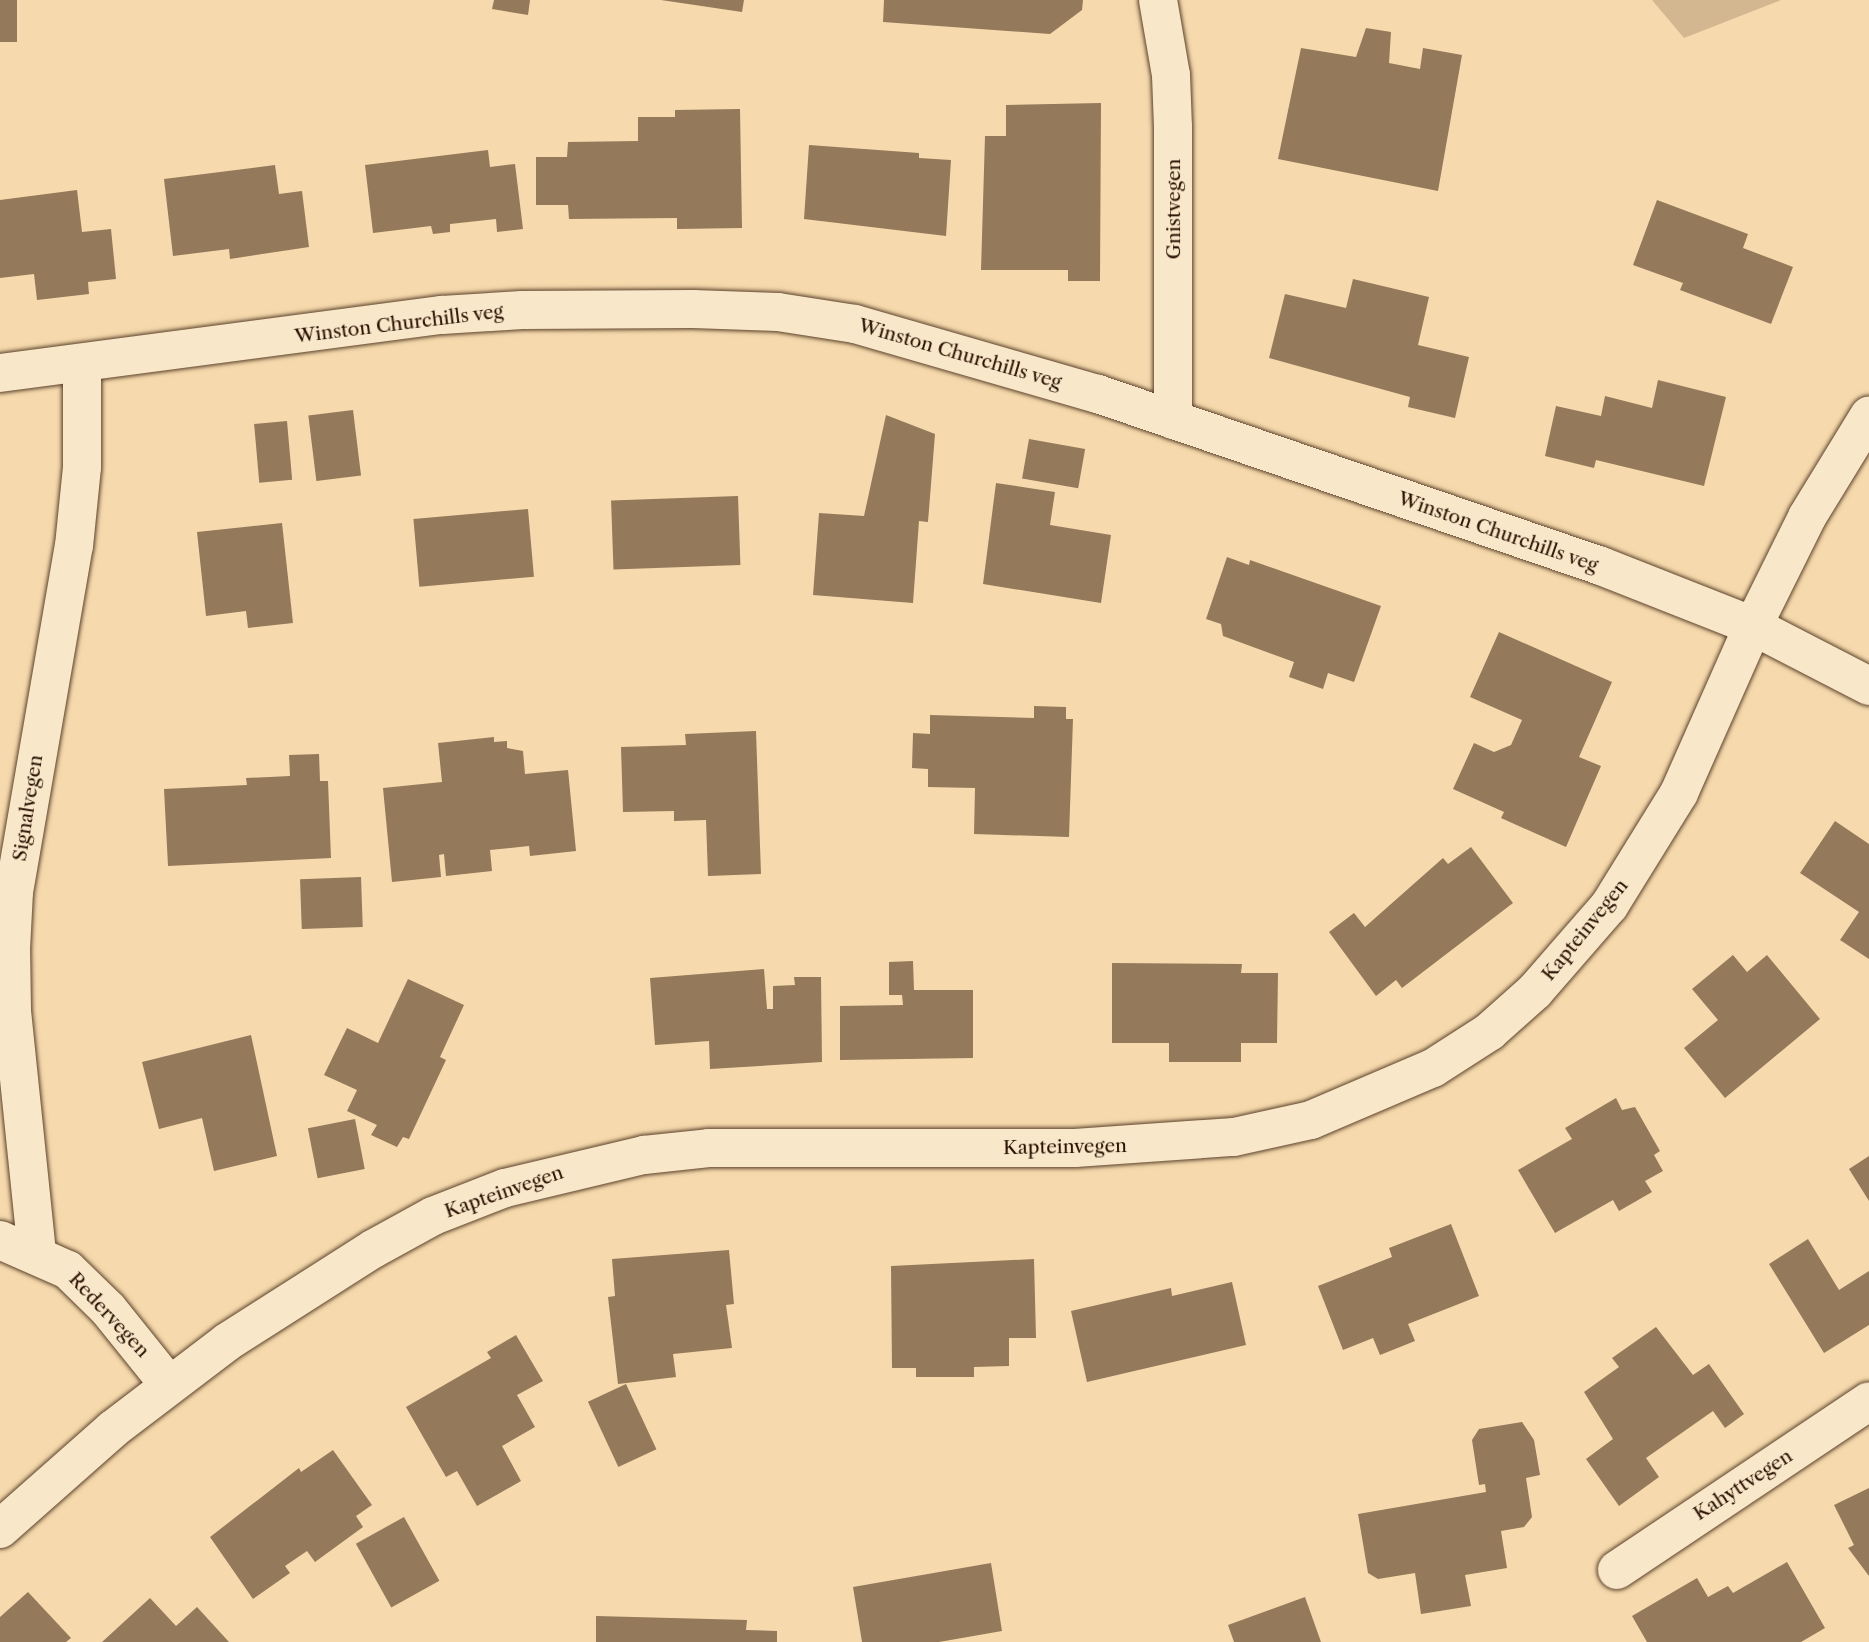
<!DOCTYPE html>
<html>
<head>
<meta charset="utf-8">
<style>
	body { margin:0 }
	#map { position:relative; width:1869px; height:1642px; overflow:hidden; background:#f6daad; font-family:"Libre Caslon Text",serif }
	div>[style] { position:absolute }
	.green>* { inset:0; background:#d3b790 }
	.building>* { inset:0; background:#94795a; transform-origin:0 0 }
	.roads { filter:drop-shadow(0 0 2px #5c422b) drop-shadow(0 0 2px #5c422b) }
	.minor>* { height:38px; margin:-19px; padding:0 19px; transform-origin:19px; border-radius:19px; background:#f9e7ca }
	span { translate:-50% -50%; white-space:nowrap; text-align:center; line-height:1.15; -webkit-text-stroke:7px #f9e7ca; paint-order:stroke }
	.street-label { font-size:19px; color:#290f00 }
</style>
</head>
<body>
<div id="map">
	<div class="green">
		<i style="clip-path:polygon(1652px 0,1781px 0,1684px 38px)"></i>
	</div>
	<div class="building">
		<i style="left:0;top:0;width:17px;height:42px"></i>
		<i style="clip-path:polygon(494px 0,530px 0,528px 15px,492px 9px)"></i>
		<i style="clip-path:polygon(661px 0,744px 0,742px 12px)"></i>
		<i style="clip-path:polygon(884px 0,1083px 0,1082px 10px,1050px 34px,883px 22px)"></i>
		<i style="clip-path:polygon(1366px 28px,1391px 32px,1389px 63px,1420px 69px,1423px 48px,1462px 55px,1438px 191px,1278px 159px,1301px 48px,1356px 57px)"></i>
		<i style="clip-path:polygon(1101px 103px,1100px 281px,1068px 281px,1068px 270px,981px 270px,985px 136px,1006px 136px,1006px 105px)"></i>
		<i style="clip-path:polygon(740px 109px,742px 228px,677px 229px,677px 218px,569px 219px,568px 205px,536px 205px,536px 157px,567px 157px,568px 142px,638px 141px,638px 117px,675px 117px,675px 110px)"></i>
		<i style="clip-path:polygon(809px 145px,919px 153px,919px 158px,951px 160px,946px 236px,804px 219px)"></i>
		<i style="clip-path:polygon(488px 150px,490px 167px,515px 164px,523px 229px,497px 232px,496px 219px,450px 224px,450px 232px,433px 234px,431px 226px,373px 233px,365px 165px)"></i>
		<i style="clip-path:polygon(275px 165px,279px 194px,302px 191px,309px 247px,230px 259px,229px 249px,173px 256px,164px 179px)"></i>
		<i style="clip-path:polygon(77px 190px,82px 232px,111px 229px,116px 279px,88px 282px,89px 294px,37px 300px,34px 274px,0 278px,0 200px)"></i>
		<i style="clip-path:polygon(1657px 200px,1748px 234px,1743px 248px,1793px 267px,1771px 324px,1680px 290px,1683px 283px,1633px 265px)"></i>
		<i style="clip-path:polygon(1353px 279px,1429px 297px,1418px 345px,1469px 357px,1455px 418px,1408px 407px,1410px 397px,1269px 358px,1285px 294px,1346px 308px)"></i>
		<i style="clip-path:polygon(1658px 380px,1726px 397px,1704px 486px,1596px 460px,1594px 468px,1545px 456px,1556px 406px,1601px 416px,1605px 396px,1652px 408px)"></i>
		<i style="left:353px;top:410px;width:66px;height:45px;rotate:83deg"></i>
		<i style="clip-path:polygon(886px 415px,935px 434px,928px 522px,919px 521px,913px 603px,813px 595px,819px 513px,864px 516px)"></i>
		<i style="left:287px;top:421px;width:59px;height:33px;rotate:85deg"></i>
		<i style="left:1029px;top:439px;width:57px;height:40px;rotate:10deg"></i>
		<i style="clip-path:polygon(996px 483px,1055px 492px,1050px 525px,1111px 535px,1101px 603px,983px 584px)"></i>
		<i style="left:738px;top:496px;width:69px;height:127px;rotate:88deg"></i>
		<i style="left:528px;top:509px;width:68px;height:115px;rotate:85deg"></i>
		<i style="clip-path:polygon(282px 523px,293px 623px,248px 628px,246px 611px,206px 616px,197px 532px)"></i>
		<i style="clip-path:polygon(1227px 557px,1249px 565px,1250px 560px,1381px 606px,1354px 682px,1328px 673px,1323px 689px,1289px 677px,1294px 662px,1223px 636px,1221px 624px,1206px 619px)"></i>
		<i style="clip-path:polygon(1499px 632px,1612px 682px,1579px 757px,1601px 766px,1566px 847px,1501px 818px,1504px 812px,1453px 789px,1474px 743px,1494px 752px,1511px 745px,1522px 720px,1470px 697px)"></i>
		<i style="clip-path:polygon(1034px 706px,1066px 707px,1066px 719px,1073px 719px,1069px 837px,974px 834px,975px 788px,928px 787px,928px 769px,912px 768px,913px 733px,930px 734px,930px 715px,1034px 718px)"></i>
		<i style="clip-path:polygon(756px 731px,761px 874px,708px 876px,706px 820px,674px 821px,674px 811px,623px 812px,621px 747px,686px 745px,685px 734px)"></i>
		<i style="clip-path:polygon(494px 737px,494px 742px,507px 741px,507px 748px,523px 751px,525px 774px,568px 770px,576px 851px,530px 856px,529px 846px,490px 850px,492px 871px,446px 876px,444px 854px,439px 855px,441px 877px,392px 882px,383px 788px,442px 782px,438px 743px)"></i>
		<i style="clip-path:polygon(319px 754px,320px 781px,328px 781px,331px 858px,168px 866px,164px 789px,247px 785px,246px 778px,290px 776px,289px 755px)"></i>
		<i style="clip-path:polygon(1835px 821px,1869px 844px,1869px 959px,1840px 940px,1859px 912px,1800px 873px)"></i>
		<i style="clip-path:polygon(1471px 847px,1513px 903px,1402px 988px,1396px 980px,1376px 996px,1329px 932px,1354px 913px,1365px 927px,1443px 858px,1448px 864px)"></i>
		<i style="left:361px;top:877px;width:50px;height:61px;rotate:88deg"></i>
		<i style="clip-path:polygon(1733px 955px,1747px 972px,1767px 955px,1820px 1019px,1725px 1098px,1684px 1048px,1718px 1020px,1692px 989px)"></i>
		<i style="clip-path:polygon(913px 961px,914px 990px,973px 990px,973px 1058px,840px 1060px,840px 1006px,903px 1005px,902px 995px,889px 995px,889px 962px)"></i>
		<i style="clip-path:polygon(1112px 963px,1242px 964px,1241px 973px,1278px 973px,1277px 1043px,1241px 1043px,1241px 1062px,1169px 1062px,1169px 1043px,1112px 1043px)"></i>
		<i style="clip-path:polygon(764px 969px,767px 1009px,773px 1009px,773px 986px,795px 985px,794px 977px,821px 977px,822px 1062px,710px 1069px,709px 1041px,655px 1045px,650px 978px)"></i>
		<i style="clip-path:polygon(408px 979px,464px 1005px,440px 1057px,446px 1060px,409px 1139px,403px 1137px,397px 1147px,371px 1135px,377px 1125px,347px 1111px,357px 1090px,324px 1075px,347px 1028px,378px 1043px)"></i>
		<i style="clip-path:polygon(251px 1035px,277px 1156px,214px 1171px,202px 1118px,159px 1129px,142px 1062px)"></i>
		<i style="clip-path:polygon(1616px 1098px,1622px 1110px,1635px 1107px,1660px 1151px,1654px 1155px,1663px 1171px,1645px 1181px,1652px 1192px,1619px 1211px,1613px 1200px,1555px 1233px,1518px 1170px,1572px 1139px,1565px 1128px)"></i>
		<i style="left:355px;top:1119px;width:51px;height:48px;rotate:79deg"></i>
		<i style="clip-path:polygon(1869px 1156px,1869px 1201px,1849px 1169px)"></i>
		<i style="clip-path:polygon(1451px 1224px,1479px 1296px,1408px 1324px,1415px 1341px,1380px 1355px,1373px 1338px,1343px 1350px,1318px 1286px,1392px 1257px,1389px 1248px)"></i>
		<i style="clip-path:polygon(1808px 1239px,1839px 1290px,1869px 1271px,1869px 1325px,1824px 1353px,1769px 1264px)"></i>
		<i style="clip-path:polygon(729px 1250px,734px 1304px,726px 1305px,732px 1348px,673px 1354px,676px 1377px,618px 1384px,608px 1297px,615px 1296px,612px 1259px)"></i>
		<i style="clip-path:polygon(1034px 1259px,1036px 1338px,1009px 1338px,1009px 1366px,974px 1367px,974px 1377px,916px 1377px,916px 1368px,892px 1368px,891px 1266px)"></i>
		<i style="clip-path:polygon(1232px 1282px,1246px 1345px,1087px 1382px,1071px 1311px,1171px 1288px,1172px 1296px)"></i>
		<i style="clip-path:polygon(1656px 1327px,1693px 1375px,1709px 1364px,1744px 1414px,1725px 1428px,1713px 1411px,1646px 1458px,1659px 1477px,1619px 1506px,1586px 1459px,1613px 1439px,1584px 1392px,1619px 1367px,1612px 1358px)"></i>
		<i style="clip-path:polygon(516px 1335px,543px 1381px,517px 1395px,535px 1427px,502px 1446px,521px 1481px,477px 1506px,457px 1471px,446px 1477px,406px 1407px,491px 1358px,487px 1352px)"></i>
		<i style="left:626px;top:1384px;width:72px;height:42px;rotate:65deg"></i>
		<i style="clip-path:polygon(1522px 1422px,1534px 1440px,1540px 1475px,1526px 1478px,1532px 1517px,1524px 1527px,1501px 1531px,1507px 1568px,1465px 1575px,1471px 1606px,1421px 1614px,1415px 1573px,1378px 1579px,1368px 1573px,1358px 1514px,1486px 1492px,1485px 1484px,1479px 1485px,1472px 1440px,1479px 1429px)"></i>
		<i style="clip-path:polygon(333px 1450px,372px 1505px,356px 1516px,363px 1527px,315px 1562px,307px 1551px,285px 1566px,290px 1573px,253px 1599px,210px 1537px,299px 1468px,301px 1472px)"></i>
		<i style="clip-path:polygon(1869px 1488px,1869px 1576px,1848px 1548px,1854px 1545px,1834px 1505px)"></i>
		<i style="left:404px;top:1517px;width:73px;height:55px;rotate:61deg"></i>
		<i style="clip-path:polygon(1787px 1562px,1825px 1628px,1801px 1642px,1647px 1642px,1632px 1616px,1697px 1578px,1708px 1597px,1728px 1586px,1733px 1593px)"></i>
		<i style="clip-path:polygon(991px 1563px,1002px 1631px,939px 1642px,862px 1642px,853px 1587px)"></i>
		<i style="clip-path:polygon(28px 1592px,71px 1638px,66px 1642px,0 1642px,0 1617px)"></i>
		<i style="clip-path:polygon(1305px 1597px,1321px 1642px,1234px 1642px,1228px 1625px)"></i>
		<i style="clip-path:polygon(150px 1598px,176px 1626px,197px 1607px,229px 1642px,102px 1642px)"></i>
		<i style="clip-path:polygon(596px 1616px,747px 1620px,746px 1630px,777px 1631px,777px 1642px,596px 1642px)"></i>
	</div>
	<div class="roads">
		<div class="minor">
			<i style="left:1158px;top:0;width:76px;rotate:80.2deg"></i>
			<i style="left:1171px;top:75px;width:52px;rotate:87.8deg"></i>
			<i style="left:1173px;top:127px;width:293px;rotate:90deg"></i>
			<i style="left:0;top:373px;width:446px;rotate:-7.5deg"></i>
			<i style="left:442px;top:315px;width:80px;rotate:-3.6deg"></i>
			<i style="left:522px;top:310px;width:171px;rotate:-0.3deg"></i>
			<i style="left:693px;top:309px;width:85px;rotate:2deg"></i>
			<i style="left:778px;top:312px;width:78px;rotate:8.9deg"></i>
			<i style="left:855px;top:324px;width:253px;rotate:16.1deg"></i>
			<i style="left:1098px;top:394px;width:532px;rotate:18.88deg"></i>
			<i style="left:1601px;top:566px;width:163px;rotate:21.5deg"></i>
			<i style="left:1753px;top:626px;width:131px;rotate:27.3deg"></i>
			<i style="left:0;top:1240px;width:74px;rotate:23.8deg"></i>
			<i style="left:68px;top:1270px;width:56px;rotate:44.3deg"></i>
			<i style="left:108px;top:1309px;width:97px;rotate:51.2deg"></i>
			<i style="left:37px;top:1253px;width:244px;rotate:-95.9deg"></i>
			<i style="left:12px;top:1010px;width:61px;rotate:-90.9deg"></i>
			<i style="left:11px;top:949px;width:57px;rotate:-87deg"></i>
			<i style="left:14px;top:892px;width:351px;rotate:-80.2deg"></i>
			<i style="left:74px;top:546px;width:79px;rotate:-84.2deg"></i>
			<i style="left:82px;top:467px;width:103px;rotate:-90deg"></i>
			<i style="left:0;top:1529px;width:151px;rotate:-41.5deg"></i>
			<i style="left:113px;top:1429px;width:143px;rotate:-37.3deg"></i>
			<i style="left:227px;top:1342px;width:173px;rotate:-32.5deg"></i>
			<i style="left:373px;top:1249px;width:68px;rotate:-28.8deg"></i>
			<i style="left:433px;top:1216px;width:77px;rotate:-21.3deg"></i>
			<i style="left:505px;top:1188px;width:143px;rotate:-13.4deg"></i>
			<i style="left:644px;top:1155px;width:65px;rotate:-6.1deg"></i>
			<i style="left:709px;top:1148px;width:366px"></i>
			<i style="left:1075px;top:1148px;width:159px;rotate:-4deg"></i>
			<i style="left:1234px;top:1137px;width:79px;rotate:-12.4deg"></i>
			<i style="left:1311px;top:1120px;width:133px;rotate:-23.1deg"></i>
			<i style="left:1433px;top:1068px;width:67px;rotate:-32.7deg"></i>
			<i style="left:1489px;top:1032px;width:62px;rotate:-41.7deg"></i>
			<i style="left:1535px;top:991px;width:113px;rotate:-49deg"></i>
			<i style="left:1609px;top:906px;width:133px;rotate:-58.2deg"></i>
			<i style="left:1679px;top:793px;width:183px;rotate:-66.1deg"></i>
			<i style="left:1753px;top:626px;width:122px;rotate:-63.6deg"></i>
			<i style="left:1807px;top:517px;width:119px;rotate:-58.5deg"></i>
			<i style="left:1617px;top:1570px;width:303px;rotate:-33.8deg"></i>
		</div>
	</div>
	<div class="street-label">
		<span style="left:1174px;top:209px;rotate:-90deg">Gnistvegen</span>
		<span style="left:399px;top:324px;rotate:-7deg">Winston Churchills veg</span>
		<span style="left:960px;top:354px;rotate:16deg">Winston Churchills veg</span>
		<span style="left:1498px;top:532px;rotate:19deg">Winston Churchills veg</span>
		<span style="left:28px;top:808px;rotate:-81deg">Signalvegen</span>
		<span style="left:1585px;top:930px;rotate:-51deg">Kapteinvegen</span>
		<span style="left:1065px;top:1147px;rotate:-1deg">Kapteinvegen</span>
		<span style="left:504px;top:1192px;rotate:-19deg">Kapteinvegen</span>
		<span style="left:109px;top:1315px;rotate:47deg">Redervegen</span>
		<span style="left:1743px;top:1485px;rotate:-33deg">Kahyttvegen</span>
	</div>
</div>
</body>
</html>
